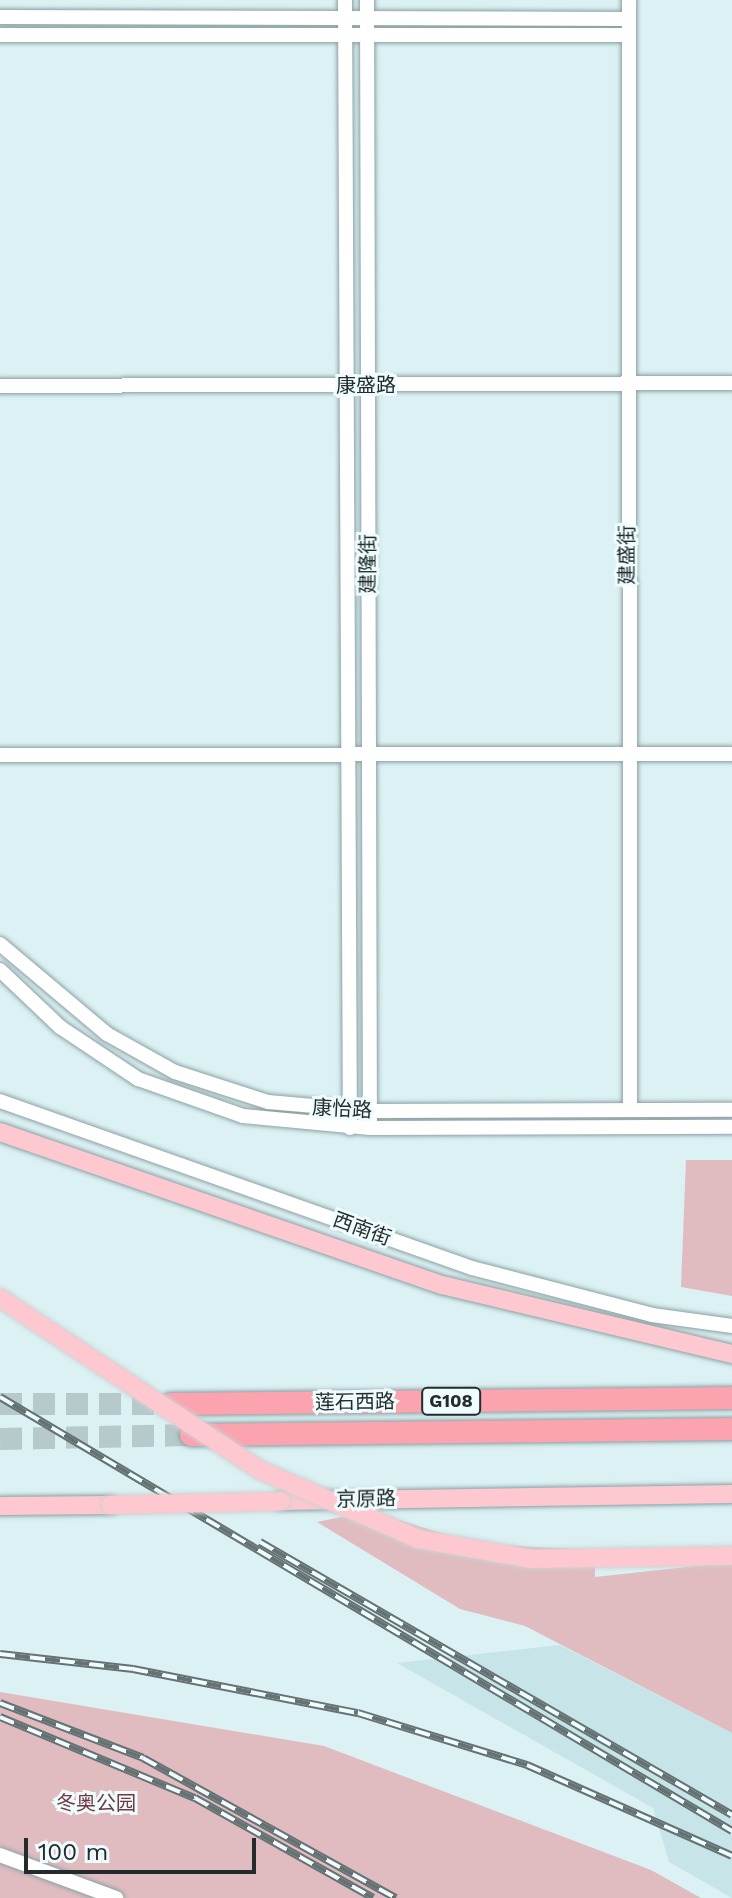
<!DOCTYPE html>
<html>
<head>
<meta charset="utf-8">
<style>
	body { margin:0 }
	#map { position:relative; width:732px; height:1898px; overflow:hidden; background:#dbf1f3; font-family:"Work Sans","Noto Sans SC",sans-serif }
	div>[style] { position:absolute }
	.built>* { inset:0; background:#c7e5e9 }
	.green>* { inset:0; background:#e0bcc0 }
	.highway-tunnel>* { height:22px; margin-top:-11px; transform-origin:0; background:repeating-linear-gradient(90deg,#b6c9cb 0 22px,transparent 0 33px) }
	.roads { filter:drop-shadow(0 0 2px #8da1a4) drop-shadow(0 0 2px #8da1a4) }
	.minor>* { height:14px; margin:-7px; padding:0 7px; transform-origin:7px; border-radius:7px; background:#fff }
	.major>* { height:18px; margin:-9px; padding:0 9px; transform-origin:9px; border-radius:9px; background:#fdc8cf }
	.highway>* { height:22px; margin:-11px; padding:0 11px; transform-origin:11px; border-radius:11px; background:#fba3af }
	.rail>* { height:8px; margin-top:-4px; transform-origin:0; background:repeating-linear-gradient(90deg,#effcfe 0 15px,#657273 0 30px); box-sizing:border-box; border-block:2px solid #657273 }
	.bridges { filter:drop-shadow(0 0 2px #cfd0d1) drop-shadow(0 0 2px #cfd0d1) }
	.major-bridge>* { height:18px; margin:-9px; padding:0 9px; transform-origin:9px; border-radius:9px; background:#fdc8cf }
	span { translate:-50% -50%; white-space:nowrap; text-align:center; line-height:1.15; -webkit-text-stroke:6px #effcfe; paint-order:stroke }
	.shield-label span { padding:2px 6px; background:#effcfe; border:2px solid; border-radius:6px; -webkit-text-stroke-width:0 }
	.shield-label { font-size:18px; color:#232b2c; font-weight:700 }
	.street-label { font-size:20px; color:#232b2c }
	.park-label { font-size:20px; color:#723741 }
	.scale { position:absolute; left:24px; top:1838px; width:232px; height:36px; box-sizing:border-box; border:4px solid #232b2c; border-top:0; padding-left:10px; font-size:24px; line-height:28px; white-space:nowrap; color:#232b2c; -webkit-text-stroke:6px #effcfe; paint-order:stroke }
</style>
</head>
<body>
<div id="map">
	<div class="built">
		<i style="clip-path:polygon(560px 1645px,732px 1733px,732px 1898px,669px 1862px,653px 1808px,397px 1663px)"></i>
	</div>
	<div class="green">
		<i style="clip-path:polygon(686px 1160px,732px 1160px,732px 1296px,681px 1287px)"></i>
		<i style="clip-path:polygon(370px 1511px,476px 1544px,595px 1550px,595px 1577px,732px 1562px,732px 1733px,525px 1626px,460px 1609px,317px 1522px)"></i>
		<i style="clip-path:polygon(0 1692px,324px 1746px,651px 1870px,701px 1898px,0 1898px)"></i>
	</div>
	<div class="highway-tunnel">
		<i style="left:0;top:1404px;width:171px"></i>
		<i style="left:0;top:1439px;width:191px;rotate:-1.2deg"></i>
	</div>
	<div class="roads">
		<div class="minor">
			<i style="left:345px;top:0;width:1128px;rotate:89.75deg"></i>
			<i style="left:367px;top:0;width:1128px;rotate:89.85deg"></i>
			<i style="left:629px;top:0;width:1110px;rotate:89.95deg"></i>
			<i style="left:0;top:17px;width:629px;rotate:0.18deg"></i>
			<i style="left:0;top:35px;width:629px"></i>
			<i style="left:0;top:386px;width:732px;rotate:-0.23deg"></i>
			<i style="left:0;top:755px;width:732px;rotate:-0.08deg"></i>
			<i style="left:0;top:944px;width:140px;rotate:40.1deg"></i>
			<i style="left:107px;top:1034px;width:78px;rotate:29.2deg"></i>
			<i style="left:175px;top:1072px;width:98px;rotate:17.9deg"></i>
			<i style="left:268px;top:1102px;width:102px;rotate:5deg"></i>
			<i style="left:370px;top:1111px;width:362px;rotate:-0.2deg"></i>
			<i style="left:0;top:970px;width:83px;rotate:43.5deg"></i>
			<i style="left:60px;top:1027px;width:94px;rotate:33.7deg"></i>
			<i style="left:138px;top:1079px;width:111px;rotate:19.4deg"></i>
			<i style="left:243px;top:1116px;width:128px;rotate:5.4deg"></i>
			<i style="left:370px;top:1128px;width:362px;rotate:-0.2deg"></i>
			<i style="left:0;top:1101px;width:501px;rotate:19.48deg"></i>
			<i style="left:472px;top:1268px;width:186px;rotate:14.6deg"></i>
			<i style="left:652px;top:1315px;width:81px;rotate:7.8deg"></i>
			<i style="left:0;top:1855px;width:124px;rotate:20.3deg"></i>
		</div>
		<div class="major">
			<i style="left:0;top:1132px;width:468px;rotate:19.1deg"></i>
			<i style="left:442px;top:1285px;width:298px;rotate:13.4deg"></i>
			<i style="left:281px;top:1501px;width:451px;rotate:-0.9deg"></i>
			<i style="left:0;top:1506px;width:111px;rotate:-0.5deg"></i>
		</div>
		<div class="highway">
			<i style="left:171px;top:1404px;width:561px;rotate:-0.61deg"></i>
			<i style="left:191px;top:1435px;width:541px;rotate:-0.64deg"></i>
		</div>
	</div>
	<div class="rail">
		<i style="left:0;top:1397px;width:851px;rotate:30.66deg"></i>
		<i style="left:260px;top:1542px;width:545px;rotate:30.04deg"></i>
		<i style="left:0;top:1654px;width:134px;rotate:6.4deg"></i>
		<i style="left:133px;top:1669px;width:229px;rotate:11.1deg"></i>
		<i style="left:358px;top:1713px;width:177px;rotate:17.1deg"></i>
		<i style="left:527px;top:1765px;width:224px;rotate:23.9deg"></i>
		<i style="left:0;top:1703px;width:153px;rotate:21deg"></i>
		<i style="left:143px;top:1758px;width:289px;rotate:29deg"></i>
		<i style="left:0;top:1717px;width:211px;rotate:22.6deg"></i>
		<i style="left:195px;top:1798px;width:204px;rotate:29.3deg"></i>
	</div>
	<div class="bridges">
		<div class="major-bridge">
			<i style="left:0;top:1298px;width:312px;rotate:33.5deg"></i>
			<i style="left:260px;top:1470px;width:172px;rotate:23.6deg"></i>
			<i style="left:418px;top:1539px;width:115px;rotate:10deg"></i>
			<i style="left:531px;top:1559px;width:201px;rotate:-0.9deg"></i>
			<i style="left:111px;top:1505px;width:170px;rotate:-1.3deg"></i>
		</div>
	</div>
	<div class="shield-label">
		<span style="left:451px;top:1401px">G108</span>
	</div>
	<div class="street-label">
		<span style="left:366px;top:385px">康盛路</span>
		<span style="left:627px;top:555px;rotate:-90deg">建盛街</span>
		<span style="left:368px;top:564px;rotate:-90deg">建隆街</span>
		<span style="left:342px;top:1109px;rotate:3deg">康怡路</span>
		<span style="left:362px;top:1229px;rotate:20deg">西南街</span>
		<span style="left:355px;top:1402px;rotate:-1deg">莲石西路</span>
		<span style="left:366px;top:1499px;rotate:-1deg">京原路</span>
	</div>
	<div class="park-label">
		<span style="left:96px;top:1803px">冬奥公园</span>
	</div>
	<div class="scale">100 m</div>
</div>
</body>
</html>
